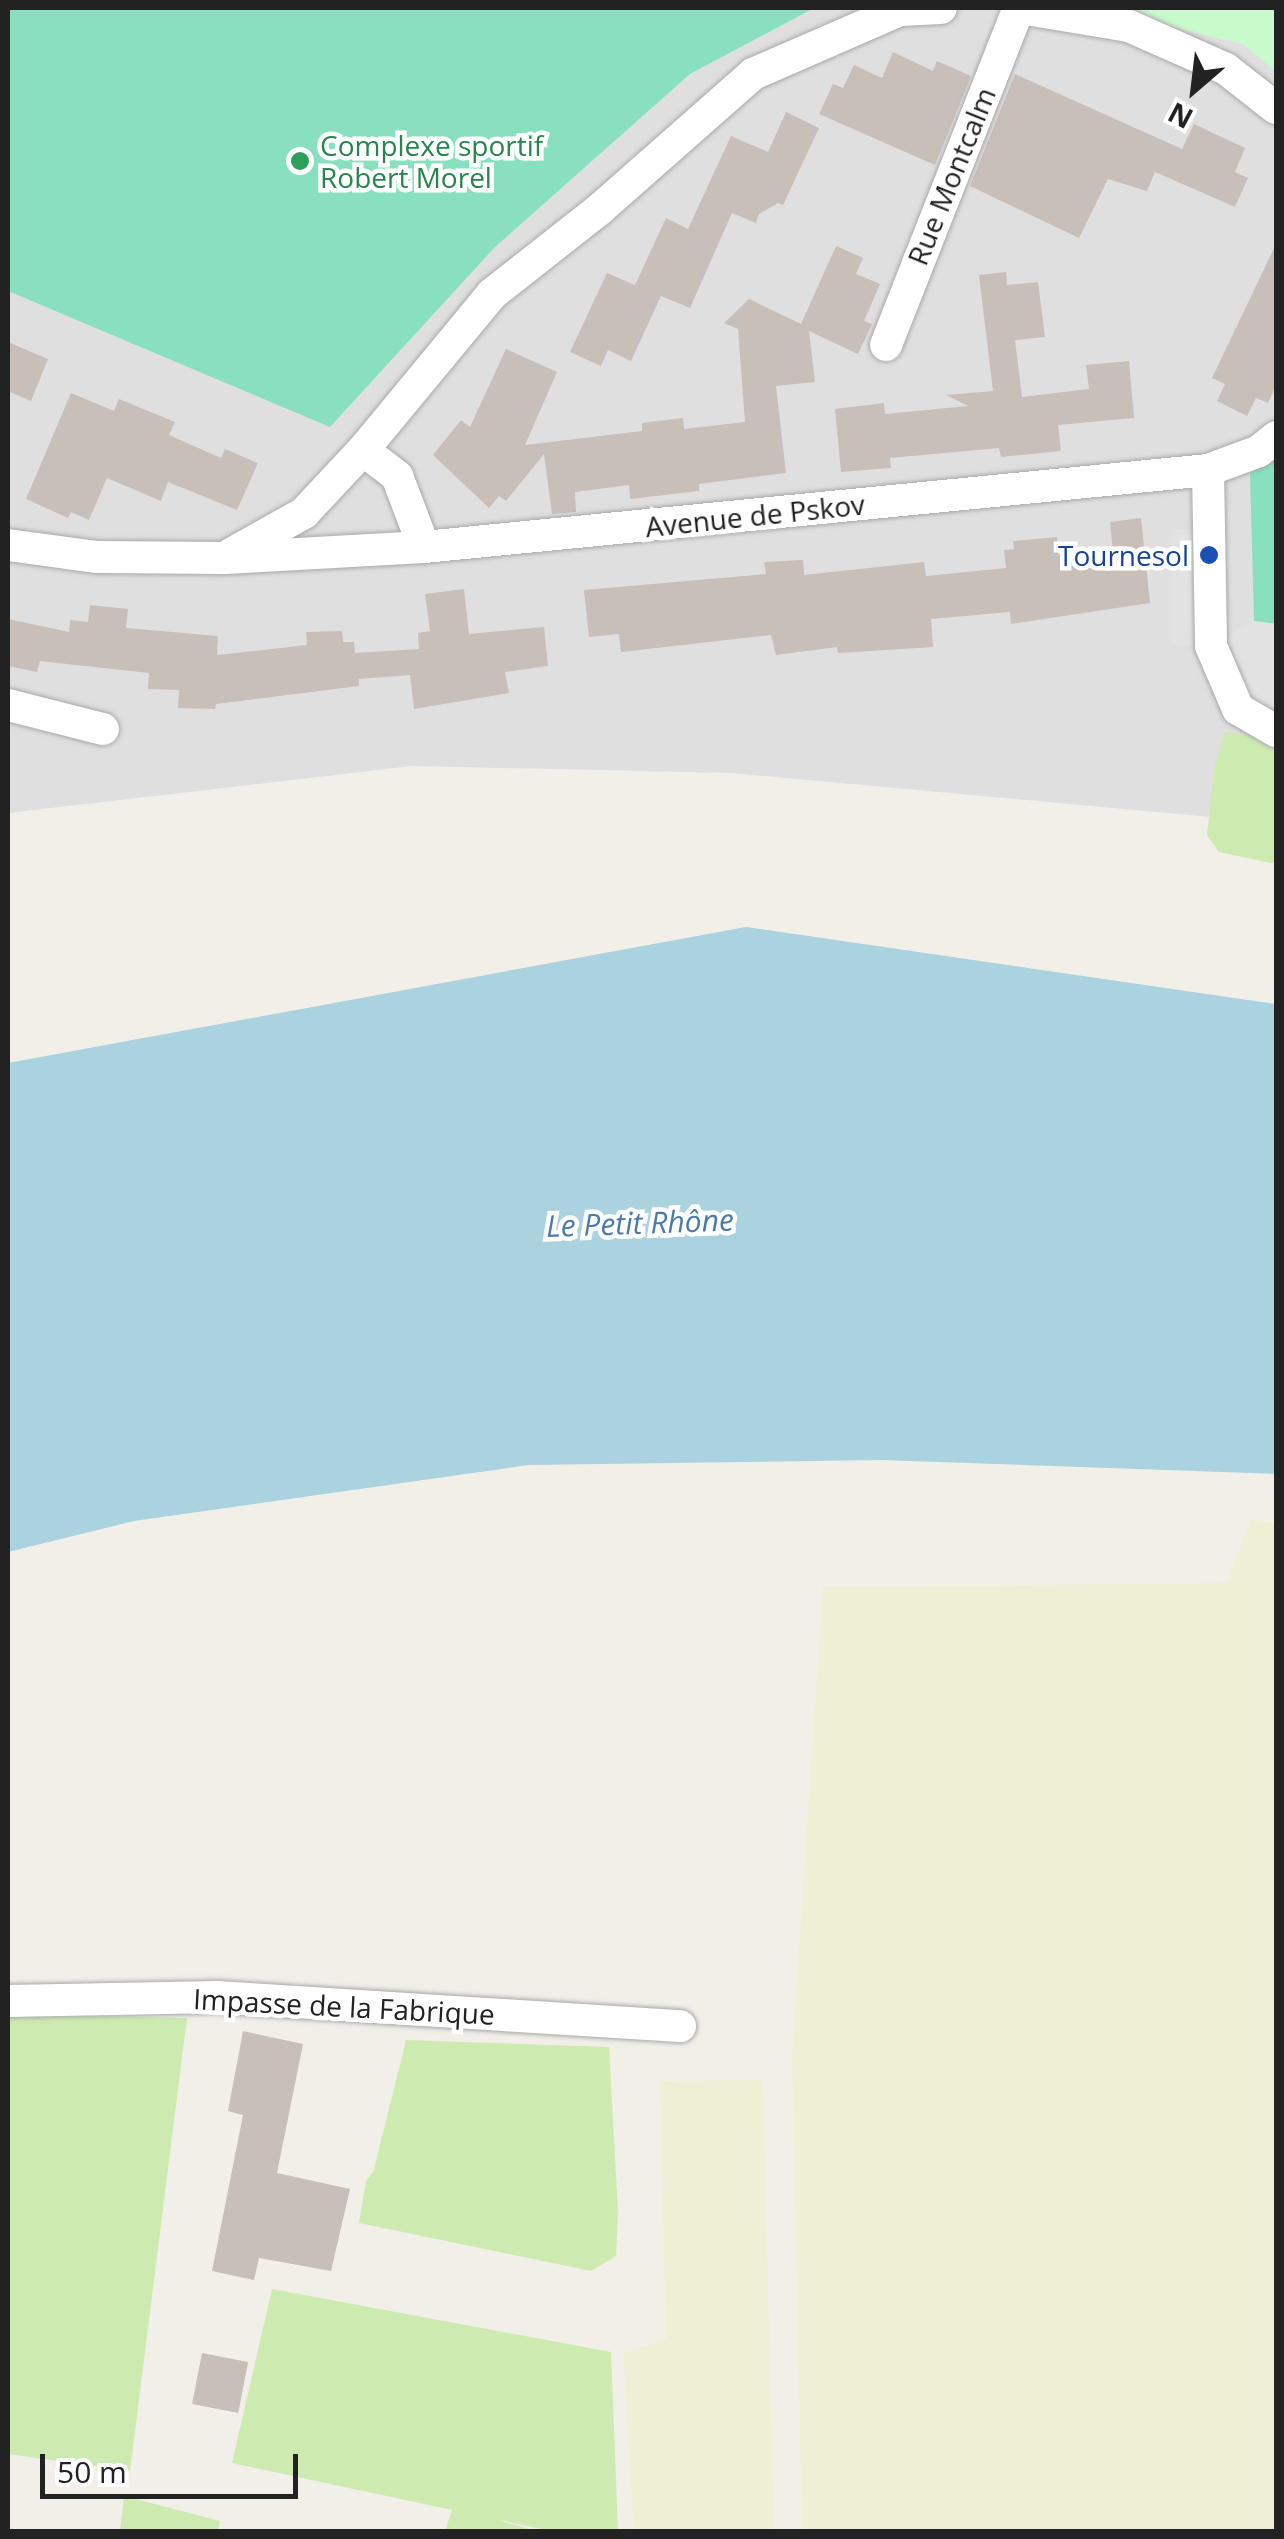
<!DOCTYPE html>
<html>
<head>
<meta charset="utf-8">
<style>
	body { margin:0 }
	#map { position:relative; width:1284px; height:2539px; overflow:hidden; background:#f2efe9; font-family:"Open Sans",sans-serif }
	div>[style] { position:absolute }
	.residential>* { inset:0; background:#e0dfdf }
	.farmland>* { inset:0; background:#eef0d5 }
	.grass>* { inset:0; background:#cdebb0 }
	.park>* { inset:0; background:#c8facc }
	.pitch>* { inset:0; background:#88e0be }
	.parking>* { inset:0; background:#e2e2e2; transform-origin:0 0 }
	.water>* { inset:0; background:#aad3df }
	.building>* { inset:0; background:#c7bfb8; transform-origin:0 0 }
	.roads { filter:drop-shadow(0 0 2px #a9a9a9) drop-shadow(0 0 2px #a9a9a9) }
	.minor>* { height:32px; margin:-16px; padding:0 16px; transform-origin:16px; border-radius:16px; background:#fff }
	.dots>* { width:28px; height:28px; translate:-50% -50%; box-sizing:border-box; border:5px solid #fff; border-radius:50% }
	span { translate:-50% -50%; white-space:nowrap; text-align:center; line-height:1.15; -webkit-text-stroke:9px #fff; paint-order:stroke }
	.leisure-label { font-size:28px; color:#27864d }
	.left { translate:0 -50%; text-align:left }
	.street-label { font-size:28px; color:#222 }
	.transit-label { font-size:28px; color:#164399 }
	.right { translate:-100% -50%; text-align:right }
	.water-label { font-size:30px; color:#4a7aab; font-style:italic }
	.frame { position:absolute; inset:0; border:10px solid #222; pointer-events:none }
	.north { position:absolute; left:1144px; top:40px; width:100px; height:100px; -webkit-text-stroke:8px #fff; paint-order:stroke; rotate:208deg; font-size:28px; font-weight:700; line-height:40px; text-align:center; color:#222 }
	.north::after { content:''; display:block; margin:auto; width:35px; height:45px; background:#222; clip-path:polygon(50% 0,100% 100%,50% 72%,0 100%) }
	.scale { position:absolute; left:40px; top:2454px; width:258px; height:45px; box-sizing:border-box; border:5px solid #222; border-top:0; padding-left:12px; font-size:30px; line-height:35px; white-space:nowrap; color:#222; -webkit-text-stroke:8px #fff; paint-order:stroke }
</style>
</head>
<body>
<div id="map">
	<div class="residential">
		<i style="clip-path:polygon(8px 8px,1276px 8px,1276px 823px,732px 773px,412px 766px,8px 813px)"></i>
	</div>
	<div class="farmland">
		<i style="clip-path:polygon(1251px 1519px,1276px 1524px,1276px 2531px,802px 2531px,792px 2054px,823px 1587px,1226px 1583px)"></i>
		<i style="clip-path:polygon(763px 2080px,774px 2531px,634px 2531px,623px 2353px,666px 2339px,660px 2081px)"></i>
	</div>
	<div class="grass">
		<i style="clip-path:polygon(1225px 732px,1253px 736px,1276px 753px,1276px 864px,1219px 852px,1207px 835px,1215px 765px)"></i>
		<i style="clip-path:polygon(8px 2014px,187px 2018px,130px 2471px,8px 2454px)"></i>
		<i style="clip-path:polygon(406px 2040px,609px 2047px,618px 2211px,616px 2256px,591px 2271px,359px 2223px,366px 2181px,373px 2172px)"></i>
		<i style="clip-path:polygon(272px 2289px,611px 2352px,618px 2531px,551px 2531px,494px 2519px,536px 2531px,445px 2531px,452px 2510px,232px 2463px)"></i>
		<i style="clip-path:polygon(124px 2496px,220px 2521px,218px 2531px,120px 2531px)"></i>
	</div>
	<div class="park">
		<i style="clip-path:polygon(1094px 8px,1276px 8px,1276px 72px,1243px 44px)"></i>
	</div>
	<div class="pitch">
		<i style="clip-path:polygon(8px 8px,814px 8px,690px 74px,495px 247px,330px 427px,8px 291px)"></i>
		<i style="clip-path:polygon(1276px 457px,1276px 624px,1254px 621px,1250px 473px)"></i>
	</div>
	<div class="parking">
		<i style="left:1172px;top:529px;width:24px;height:116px"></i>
		<i style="clip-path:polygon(1254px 621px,1276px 624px,1276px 731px,1238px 709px,1211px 646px)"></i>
	</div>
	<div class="water">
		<i style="clip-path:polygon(746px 927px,1276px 1004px,1276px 1474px,882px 1460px,529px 1465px,134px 1521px,8px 1552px,8px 1063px)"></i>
	</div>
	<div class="building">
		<i style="clip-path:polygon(893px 52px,933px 71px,937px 61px,971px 76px,935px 165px,819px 114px,833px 84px,843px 88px,854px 65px,882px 78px)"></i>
		<i style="clip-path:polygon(1015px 74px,1182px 149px,1194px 124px,1245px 148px,1235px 172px,1248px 178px,1235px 207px,1155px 172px,1147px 191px,1108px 179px,1079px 238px,970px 186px)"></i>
		<i style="clip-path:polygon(786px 112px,819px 128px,783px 205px,778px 203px,759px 214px,756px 223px,732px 213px,690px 308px,661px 296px,631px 361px,608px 350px,601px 366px,570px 352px,607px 273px,635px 285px,666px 218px,688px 229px,731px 136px,768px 152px)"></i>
		<i style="clip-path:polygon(1276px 244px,1276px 385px,1268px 403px,1256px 398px,1247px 416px,1217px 401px,1225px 384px,1212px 378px)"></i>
		<i style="clip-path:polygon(836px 246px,863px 258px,856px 274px,880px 284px,864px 321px,872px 324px,858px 354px,809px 331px,815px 382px,776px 386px,786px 473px,699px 484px,699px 491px,630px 499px,629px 485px,575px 492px,576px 512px,552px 514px,544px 454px,506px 501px,499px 496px,489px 508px,433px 455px,461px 420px,470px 427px,506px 349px,557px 372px,525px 445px,642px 431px,642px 423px,683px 418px,684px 429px,745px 422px,738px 329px,724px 323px,749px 299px,801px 324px)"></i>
		<i style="clip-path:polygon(1006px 272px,1007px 285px,1038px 282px,1045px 337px,1015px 340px,1022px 397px,1089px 389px,1086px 365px,1129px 361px,1134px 418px,1058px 425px,1061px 451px,1001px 457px,999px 448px,890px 458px,891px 468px,841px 472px,835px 409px,884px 403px,885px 414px,968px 406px,946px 395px,993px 391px,979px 275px)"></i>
		<i style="clip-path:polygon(8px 342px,48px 359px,31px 401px,8px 391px)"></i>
		<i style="clip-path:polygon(71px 393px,114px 411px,119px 399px,175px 422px,169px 435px,221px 458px,225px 449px,258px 463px,237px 510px,168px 482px,161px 501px,107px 478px,89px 520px,71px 512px,68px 518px,26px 499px)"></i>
		<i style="clip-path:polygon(1141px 518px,1150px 603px,1011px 624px,1010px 612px,931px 619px,933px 647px,902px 649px,838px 653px,837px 647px,776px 655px,771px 635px,621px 652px,619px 634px,589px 637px,584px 590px,766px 574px,764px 562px,803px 560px,804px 575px,924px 562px,926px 576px,1006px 568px,1004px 550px,1014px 549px,1013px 541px,1057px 537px,1058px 555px,1113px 551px,1110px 522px)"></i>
		<i style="clip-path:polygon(464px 589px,469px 634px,544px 627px,548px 666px,505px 672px,509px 693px,414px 709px,410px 675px,359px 679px,359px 686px,216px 704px,215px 709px,178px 708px,179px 690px,148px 689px,149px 673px,40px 661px,37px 672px,8px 666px,8px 619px,69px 632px,70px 620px,88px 622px,90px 605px,128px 609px,126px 628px,218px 636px,217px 655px,307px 645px,306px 632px,342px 631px,343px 642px,354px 642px,355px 653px,419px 649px,418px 633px,430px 631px,425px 594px)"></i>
		<i style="clip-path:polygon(243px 2031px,303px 2044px,277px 2173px,350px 2189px,331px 2271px,259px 2258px,254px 2280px,212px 2271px,243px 2115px,228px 2111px)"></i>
		<i style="left:202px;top:2353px;width:47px;height:52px;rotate:11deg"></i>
	</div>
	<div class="roads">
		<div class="minor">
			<i style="left:1020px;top:8px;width:110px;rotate:9.4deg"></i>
			<i style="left:1129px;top:26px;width:106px;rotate:23.9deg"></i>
			<i style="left:1226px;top:69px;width:63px;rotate:38deg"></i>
			<i style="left:886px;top:345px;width:362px;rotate:-68.5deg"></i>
			<i style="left:363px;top:450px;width:43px;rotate:37.4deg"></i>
			<i style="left:397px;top:476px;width:76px;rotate:69.2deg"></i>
			<i style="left:1208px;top:470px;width:176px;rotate:89deg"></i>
			<i style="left:1211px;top:646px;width:69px;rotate:66.8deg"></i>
			<i style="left:1238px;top:709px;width:44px;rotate:30.1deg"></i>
			<i style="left:8px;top:545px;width:90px;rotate:7.7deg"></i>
			<i style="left:97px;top:557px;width:129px;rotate:0.4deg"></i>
			<i style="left:226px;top:558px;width:198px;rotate:-3.2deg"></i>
			<i style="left:424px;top:547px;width:788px;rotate:-5.61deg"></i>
			<i style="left:1208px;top:470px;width:54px;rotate:-20.4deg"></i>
			<i style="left:1259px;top:451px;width:22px;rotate:-39deg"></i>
			<i style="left:231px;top:554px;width:84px;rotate:-29.3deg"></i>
			<i style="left:304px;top:513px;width:86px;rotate:-46.9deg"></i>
			<i style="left:363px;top:450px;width:202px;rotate:-50.4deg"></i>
			<i style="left:492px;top:294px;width:137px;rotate:-38.2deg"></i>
			<i style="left:600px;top:209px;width:204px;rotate:-41.4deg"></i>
			<i style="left:753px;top:74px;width:160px;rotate:-23.5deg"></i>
			<i style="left:900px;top:10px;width:41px;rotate:-2.8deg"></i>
			<i style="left:8px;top:705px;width:98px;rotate:14.2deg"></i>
			<i style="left:8px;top:2001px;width:209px;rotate:-1.1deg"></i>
			<i style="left:217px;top:1997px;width:464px;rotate:3.6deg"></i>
		</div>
	</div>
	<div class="dots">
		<i style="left:300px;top:161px;background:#2e9e5b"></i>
		<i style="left:1209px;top:555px;background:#1a4fb4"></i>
	</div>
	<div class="leisure-label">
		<span class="left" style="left:320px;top:161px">Complexe sportif<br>Robert Morel</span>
	</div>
	<div class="street-label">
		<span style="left:951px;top:176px;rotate:-68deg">Rue Montcalm</span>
		<span style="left:755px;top:515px;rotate:-6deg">Avenue de Pskov</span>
		<span style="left:344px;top:2006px;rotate:3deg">Impasse de la Fabrique</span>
	</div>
	<div class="transit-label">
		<span class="right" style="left:1189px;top:555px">Tournesol</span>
	</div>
	<div class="water-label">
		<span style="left:640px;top:1223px;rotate:-2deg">Le Petit Rhône</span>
	</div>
	<div class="frame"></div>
	<div class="north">N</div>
	<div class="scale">50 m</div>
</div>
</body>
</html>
